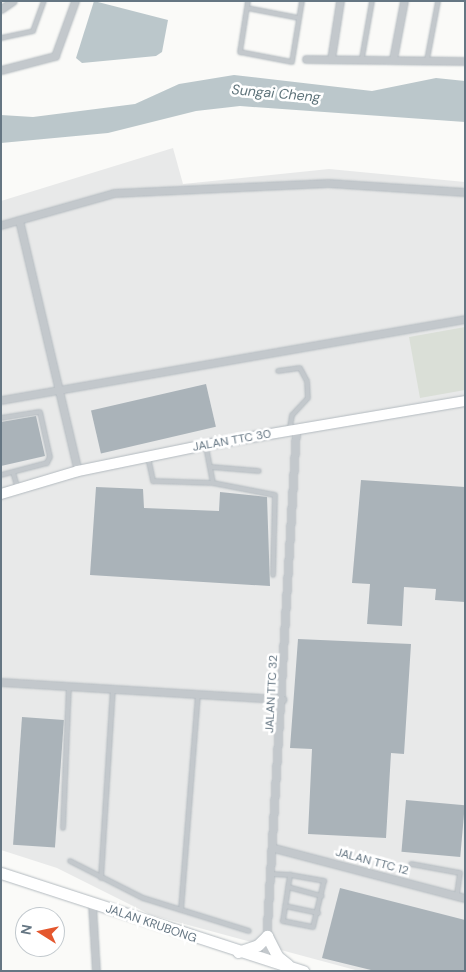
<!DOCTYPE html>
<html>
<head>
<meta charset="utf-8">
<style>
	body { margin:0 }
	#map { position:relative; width:466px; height:972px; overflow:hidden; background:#fafaf8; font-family:"DM Sans",sans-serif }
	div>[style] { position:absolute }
	.built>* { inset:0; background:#e8e9e9 }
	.green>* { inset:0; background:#dadfd7 }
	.water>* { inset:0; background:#bbc7cb }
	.building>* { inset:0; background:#aab3b9; transform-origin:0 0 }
	.roads { filter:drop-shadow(0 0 1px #b3babf) drop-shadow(0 0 1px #b3babf) }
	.lane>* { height:4px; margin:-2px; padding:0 2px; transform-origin:2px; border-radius:2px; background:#c3c8cc }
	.street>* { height:7px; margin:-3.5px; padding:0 3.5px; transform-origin:3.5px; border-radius:3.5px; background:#c3c8cc }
	.secondary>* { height:10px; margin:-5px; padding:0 5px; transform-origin:5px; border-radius:5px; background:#fff }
	.primary>* { height:11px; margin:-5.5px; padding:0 5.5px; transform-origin:5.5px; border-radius:5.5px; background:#fff }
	span { translate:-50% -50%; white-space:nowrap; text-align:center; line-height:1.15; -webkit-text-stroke:5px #fff; paint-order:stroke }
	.street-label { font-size:12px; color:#657683 }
	.water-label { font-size:14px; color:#60757c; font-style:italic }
	.frame { position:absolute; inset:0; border:2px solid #657683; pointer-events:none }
	.north { position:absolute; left:15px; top:907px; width:50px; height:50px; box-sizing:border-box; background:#fff; border:1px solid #c1c8cd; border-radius:50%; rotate:280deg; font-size:14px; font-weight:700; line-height:20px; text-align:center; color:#657683 }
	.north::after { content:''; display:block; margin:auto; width:18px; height:22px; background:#e4572e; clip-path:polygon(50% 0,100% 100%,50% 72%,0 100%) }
</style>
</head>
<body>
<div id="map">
	<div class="built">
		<i style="clip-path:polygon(173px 148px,183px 184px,329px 169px,465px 182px,465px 971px,359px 971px,151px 915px,57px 868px,1px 850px,1px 201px)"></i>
	</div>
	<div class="green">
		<i style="clip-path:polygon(465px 327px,465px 390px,420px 398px,409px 337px)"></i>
	</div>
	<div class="water">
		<i style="clip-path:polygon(94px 1px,168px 20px,162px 52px,156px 56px,82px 63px,76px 58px)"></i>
		<i style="clip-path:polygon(234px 75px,372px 91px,436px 78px,465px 81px,465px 122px,240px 106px,196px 111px,108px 133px,1px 143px,1px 115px,33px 117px,135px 104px,179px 84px)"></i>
	</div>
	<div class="building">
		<i style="left:206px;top:384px;width:44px;height:118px;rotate:77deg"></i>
		<i style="clip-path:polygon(36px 416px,45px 456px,1px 466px,1px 422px)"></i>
		<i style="clip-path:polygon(361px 480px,465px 487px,465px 602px,435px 600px,436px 589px,404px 587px,402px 626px,367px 624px,370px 584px,352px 583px)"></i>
		<i style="clip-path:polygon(96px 487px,143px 489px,144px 508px,219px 511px,220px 492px,267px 497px,270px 586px,90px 575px)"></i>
		<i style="clip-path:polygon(298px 639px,411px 644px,404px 754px,391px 753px,386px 838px,308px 834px,312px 749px,290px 748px)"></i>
		<i style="left:22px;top:717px;width:42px;height:128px;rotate:4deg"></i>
		<i style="left:406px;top:800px;width:59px;height:52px;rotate:5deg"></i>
		<i style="clip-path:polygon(340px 888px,465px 920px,465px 971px,375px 971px,322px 958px)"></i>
	</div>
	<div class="roads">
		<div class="lane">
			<i style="left:248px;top:1px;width:52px;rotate:98.9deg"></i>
			<i style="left:240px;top:52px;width:53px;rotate:10.9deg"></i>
			<i style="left:292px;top:62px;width:62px;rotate:-80.7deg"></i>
			<i style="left:247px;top:8px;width:53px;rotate:10.9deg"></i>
			<i style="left:1px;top:38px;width:33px;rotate:-12deg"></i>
			<i style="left:33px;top:31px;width:32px;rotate:-70deg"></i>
			<i style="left:362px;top:58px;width:58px;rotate:-80deg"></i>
			<i style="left:427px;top:60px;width:60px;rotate:-79.4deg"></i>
			<i style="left:278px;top:371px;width:22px;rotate:-8deg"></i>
			<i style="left:300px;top:368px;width:15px;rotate:62deg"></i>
			<i style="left:307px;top:381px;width:17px;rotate:87deg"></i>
			<i style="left:308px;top:398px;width:23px;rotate:133deg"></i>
			<i style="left:292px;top:415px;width:13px;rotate:99deg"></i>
			<i style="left:1px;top:418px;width:39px;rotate:-9deg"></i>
			<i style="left:40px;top:412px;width:46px;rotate:77.5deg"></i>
			<i style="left:50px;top:457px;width:7px;rotate:117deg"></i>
			<i style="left:47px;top:463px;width:48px;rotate:165.4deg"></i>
			<i style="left:148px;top:457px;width:25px;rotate:78deg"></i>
			<i style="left:153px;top:481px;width:60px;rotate:1.9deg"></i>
			<i style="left:213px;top:483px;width:37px;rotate:-101deg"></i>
			<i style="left:211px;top:467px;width:48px;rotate:4.8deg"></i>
			<i style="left:13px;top:472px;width:18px;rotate:74deg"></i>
			<i style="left:213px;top:483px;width:63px;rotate:11deg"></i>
			<i style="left:275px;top:495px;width:80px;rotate:91.4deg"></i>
			<i style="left:63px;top:828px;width:141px;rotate:-87.6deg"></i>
			<i style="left:70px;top:861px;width:82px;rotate:26.9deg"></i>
			<i style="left:143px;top:898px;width:111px;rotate:17.3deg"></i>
			<i style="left:411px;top:864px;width:50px;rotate:10.4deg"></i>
			<i style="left:460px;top:873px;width:22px;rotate:98deg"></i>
			<i style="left:272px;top:874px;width:18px;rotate:3deg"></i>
			<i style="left:290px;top:875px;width:35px;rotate:10deg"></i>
			<i style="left:324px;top:881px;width:47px;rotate:103.4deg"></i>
			<i style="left:313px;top:927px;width:31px;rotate:-169deg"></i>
			<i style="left:283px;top:921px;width:47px;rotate:-81.3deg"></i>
			<i style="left:101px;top:878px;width:189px;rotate:-86.4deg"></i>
			<i style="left:288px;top:887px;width:35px;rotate:15deg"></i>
			<i style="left:285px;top:906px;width:34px;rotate:12deg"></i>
			<i style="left:181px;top:910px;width:216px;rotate:-85.5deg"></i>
		</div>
		<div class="street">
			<i style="left:1px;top:9px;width:14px;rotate:-34deg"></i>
			<i style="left:306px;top:59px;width:159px;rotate:0.7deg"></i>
			<i style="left:331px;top:59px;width:59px;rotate:-81.2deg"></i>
			<i style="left:393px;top:59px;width:59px;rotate:-79.3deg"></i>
			<i style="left:1px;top:70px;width:56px;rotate:-14.5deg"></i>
			<i style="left:55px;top:56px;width:59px;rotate:-70deg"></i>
			<i style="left:19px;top:220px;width:258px;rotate:76.8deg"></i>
			<i style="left:1px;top:225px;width:117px;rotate:-15.8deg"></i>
			<i style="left:114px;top:193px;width:214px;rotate:-2.7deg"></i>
			<i style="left:328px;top:183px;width:137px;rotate:3.8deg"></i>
			<i style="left:1px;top:400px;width:471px;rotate:-9.9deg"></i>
			<i style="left:1px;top:682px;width:282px;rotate:3.5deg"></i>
			<i style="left:274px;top:848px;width:197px;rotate:14.7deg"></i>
			<i style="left:92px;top:904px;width:67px;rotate:86.6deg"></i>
			<i style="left:265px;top:960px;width:531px;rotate:-86.65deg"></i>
		</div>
		<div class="secondary">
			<i style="left:1px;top:494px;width:80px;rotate:-16.6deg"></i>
			<i style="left:78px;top:471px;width:130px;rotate:-11.6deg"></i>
			<i style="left:205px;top:445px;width:264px;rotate:-9.6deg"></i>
		</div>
		<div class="primary">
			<i style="left:1px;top:873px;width:318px;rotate:18deg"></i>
			<i style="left:238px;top:952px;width:21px;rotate:-19deg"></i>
			<i style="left:258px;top:945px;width:13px;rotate:-45deg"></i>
			<i style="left:267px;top:936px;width:22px;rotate:63deg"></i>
			<i style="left:277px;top:956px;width:14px;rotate:39deg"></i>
		</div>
	</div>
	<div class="street-label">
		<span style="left:232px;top:441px;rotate:-10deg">JALAN TTC 30</span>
		<span style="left:272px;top:694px;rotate:-87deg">JALAN TTC 32</span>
		<span style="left:372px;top:862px;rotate:15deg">JALAN TTC 12</span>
		<span style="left:151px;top:924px;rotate:19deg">JALAN KRUBONG</span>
	</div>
	<div class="water-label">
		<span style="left:276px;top:93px;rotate:5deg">Sungai Cheng</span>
	</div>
	<div class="frame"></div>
	<div class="north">N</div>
</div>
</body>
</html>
